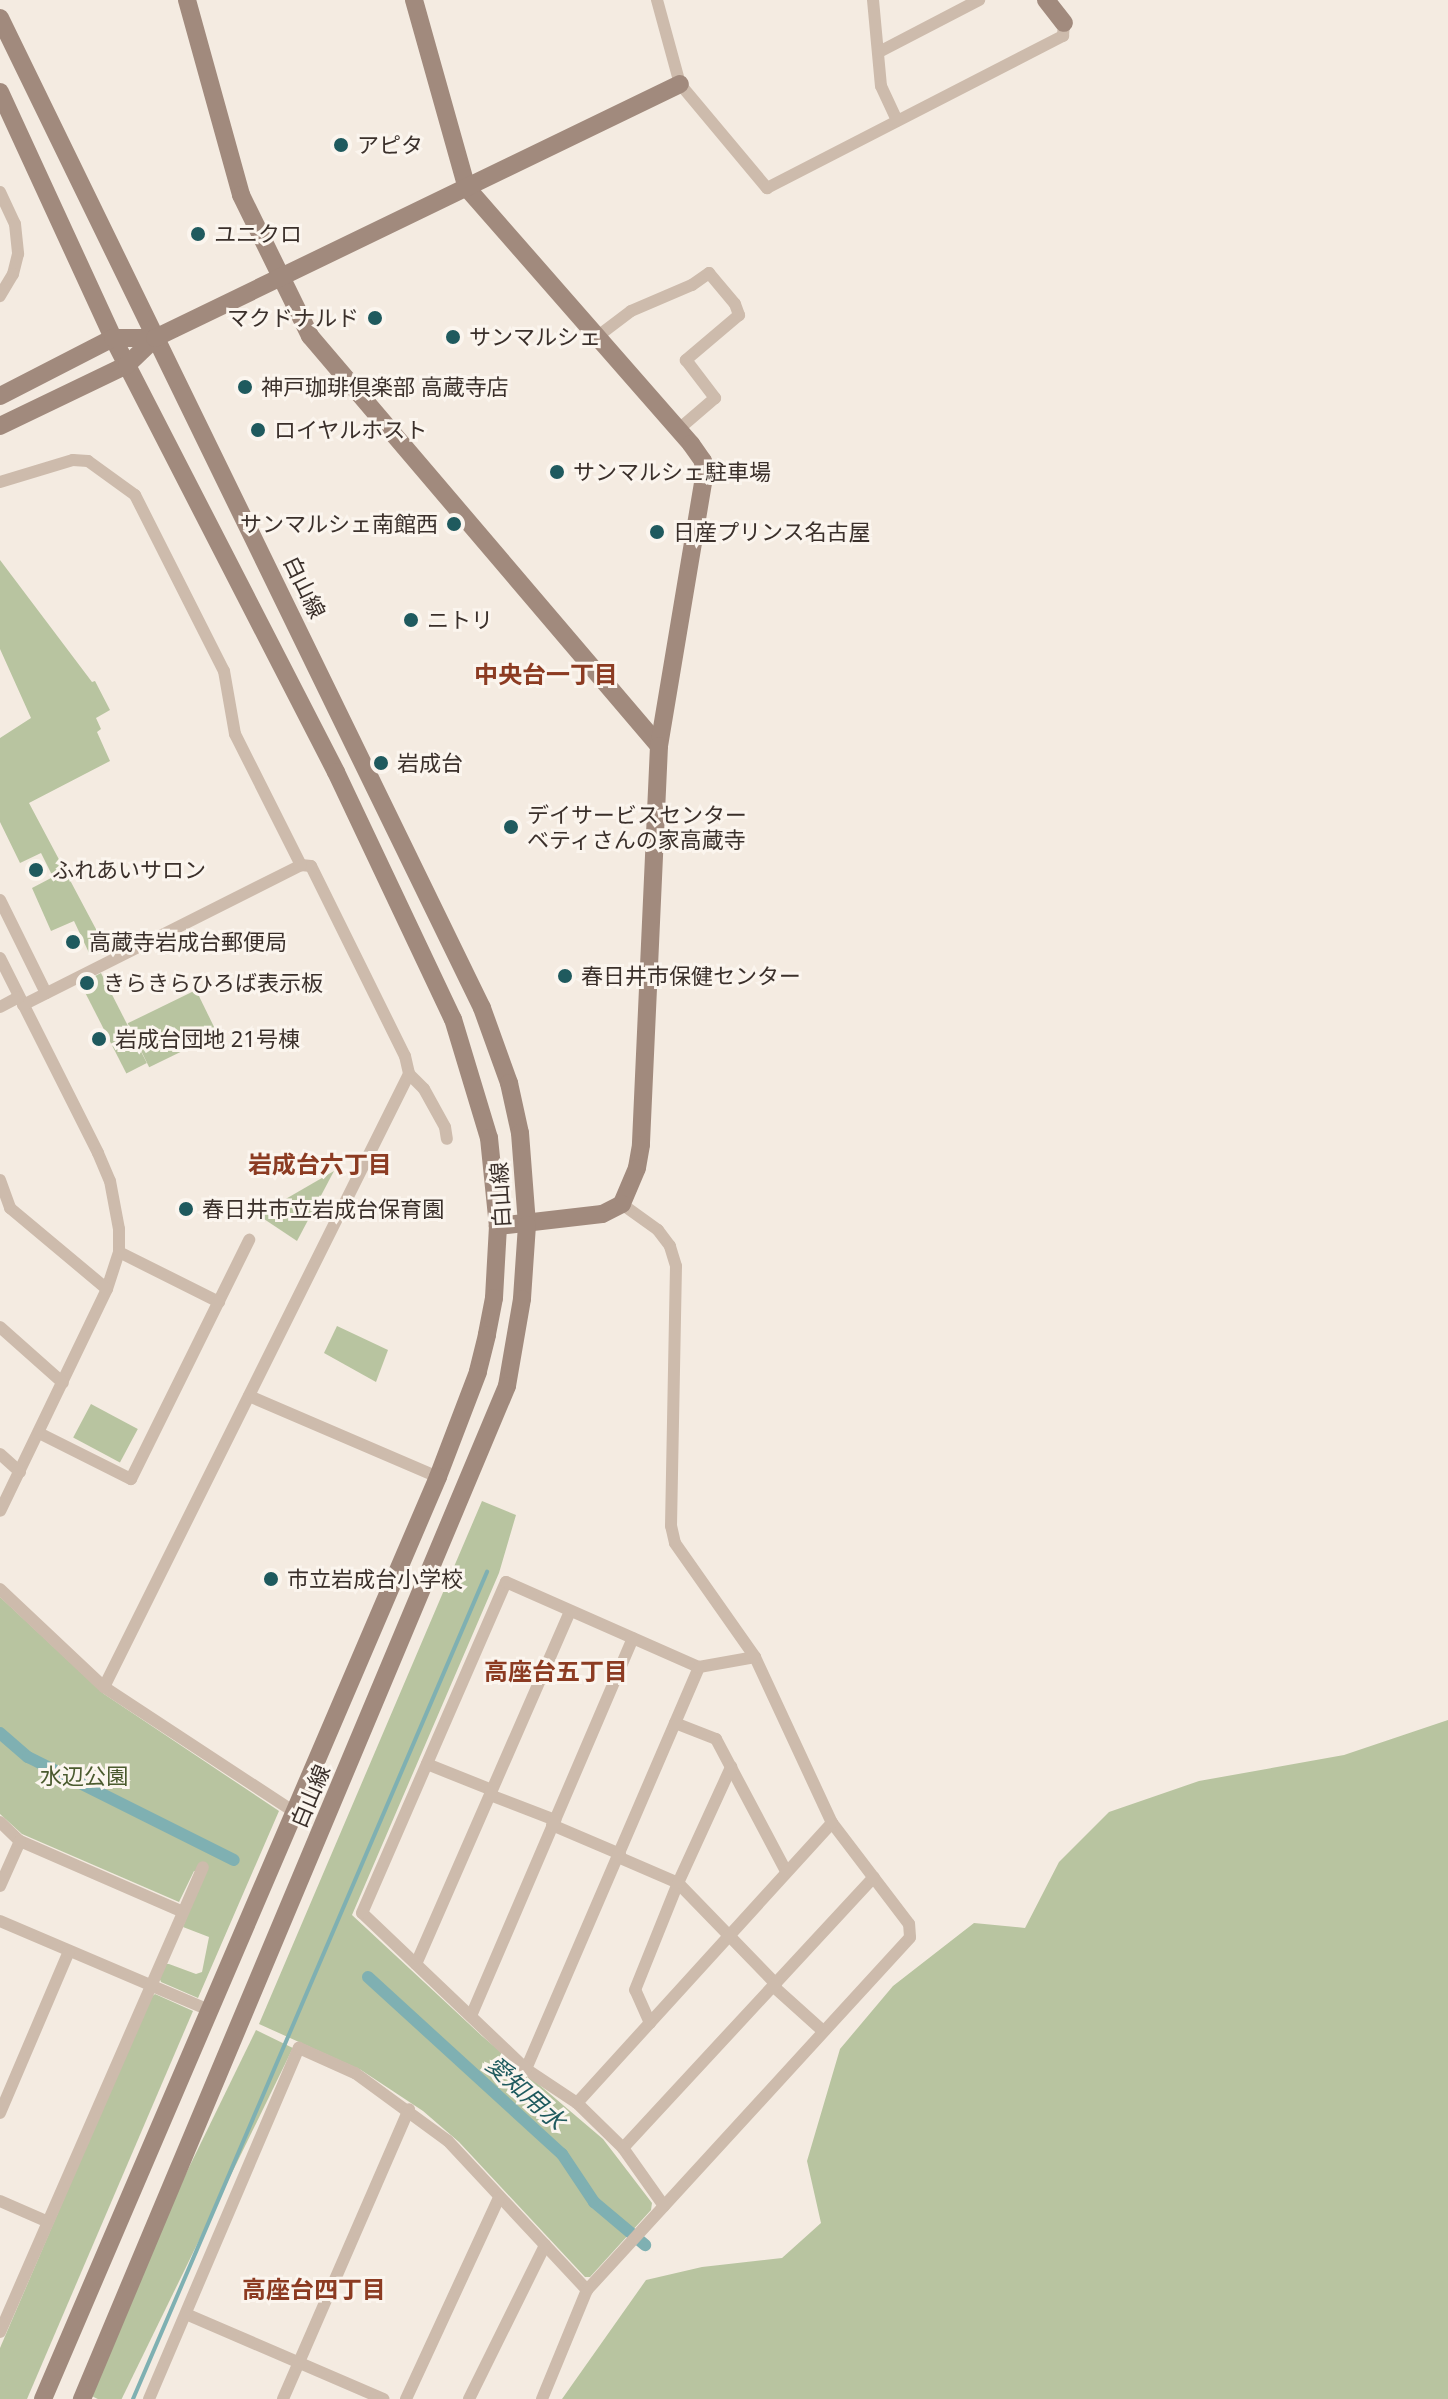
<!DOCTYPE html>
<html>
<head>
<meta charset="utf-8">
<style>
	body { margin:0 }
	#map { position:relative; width:1448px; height:2399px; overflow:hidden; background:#f4ebe1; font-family:"Noto Sans","Noto Sans JP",sans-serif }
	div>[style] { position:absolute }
	.green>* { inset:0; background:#b8c4a0; transform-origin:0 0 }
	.stream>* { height:4px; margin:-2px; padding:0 2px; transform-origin:2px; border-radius:2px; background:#7fb0b2 }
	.canal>* { height:12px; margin:-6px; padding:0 6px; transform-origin:6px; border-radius:6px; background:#7fb0b2 }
	.street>* { height:12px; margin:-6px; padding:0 6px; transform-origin:6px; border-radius:6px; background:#cdbbac }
	.secondary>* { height:18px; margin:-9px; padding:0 9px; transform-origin:9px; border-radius:9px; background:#a18a7d }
	.dots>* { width:22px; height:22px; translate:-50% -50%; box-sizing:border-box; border:4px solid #fbf5ee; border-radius:50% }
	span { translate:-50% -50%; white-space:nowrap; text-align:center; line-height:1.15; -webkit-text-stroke:6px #fbf5ee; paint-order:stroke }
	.poi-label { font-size:22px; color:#3b302b }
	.left { translate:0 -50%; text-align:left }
	.right { translate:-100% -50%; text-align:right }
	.street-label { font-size:22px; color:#3b302b }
	.park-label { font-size:22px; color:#4a5a2e }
	.neighbourhood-label { font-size:24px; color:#8c3b22; font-weight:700 }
	.water-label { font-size:24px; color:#1f5a5e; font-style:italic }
</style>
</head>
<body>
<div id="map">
	<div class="green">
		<i style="clip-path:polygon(0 560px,92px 682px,95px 681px,110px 710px,96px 718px,101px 729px,97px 732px,110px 761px,29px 803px,106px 948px,90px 955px,74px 921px,51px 931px,32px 888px,53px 877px,41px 853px,20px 863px,0 822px,0 738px,31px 718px,0 649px)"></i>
		<i style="left:101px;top:973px;width:101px;height:23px;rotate:63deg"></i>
		<i style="left:196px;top:990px;width:49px;height:76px;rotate:64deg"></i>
		<i style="clip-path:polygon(334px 1171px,297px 1241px,258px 1215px)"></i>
		<i style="clip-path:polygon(337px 1326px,388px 1350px,376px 1382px,324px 1353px)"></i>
		<i style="left:91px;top:1404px;width:53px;height:38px;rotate:28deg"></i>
		<i style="clip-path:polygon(482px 1501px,516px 1515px,499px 1573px,352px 1915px,482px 2036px,603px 2139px,652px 2203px,651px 2210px,590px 2277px,585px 2277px,459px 2142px,423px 2111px,361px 2070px,259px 2024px)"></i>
		<i style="clip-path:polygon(0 1597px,104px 1694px,279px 1811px,198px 1998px,161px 1982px,159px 1977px,165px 1964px,169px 1964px,196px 1974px,202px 1972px,209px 1937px,183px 1927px,203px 1874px,194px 1871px,179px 1902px,22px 1834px,0 1814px)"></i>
		<i style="clip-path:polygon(1448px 1720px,1448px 2399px,562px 2399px,646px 2280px,702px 2267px,782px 2258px,821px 2223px,807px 2161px,840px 2049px,893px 1986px,974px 1923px,1025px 1928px,1059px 1862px,1109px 1812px,1199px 1781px,1344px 1755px)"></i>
		<i style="clip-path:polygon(155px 1994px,193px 2011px,27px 2399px,0 2399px,0 2348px,150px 1998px)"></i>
		<i style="left:256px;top:2030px;width:41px;height:401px;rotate:26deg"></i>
	</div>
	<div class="stream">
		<i style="left:133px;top:2399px;width:900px;rotate:-66.83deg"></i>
	</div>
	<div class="canal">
		<i style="left:0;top:1733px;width:37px;rotate:41deg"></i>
		<i style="left:28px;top:1757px;width:230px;rotate:26.6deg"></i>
		<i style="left:368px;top:1977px;width:263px;rotate:42.4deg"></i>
		<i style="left:562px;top:2154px;width:58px;rotate:56.3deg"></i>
		<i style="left:594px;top:2202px;width:67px;rotate:40.1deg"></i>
	</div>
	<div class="street">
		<i style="left:657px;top:0;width:87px;rotate:74.7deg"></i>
		<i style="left:680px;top:84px;width:136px;rotate:50.1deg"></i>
		<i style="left:767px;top:188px;width:333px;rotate:-27.2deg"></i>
		<i style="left:1063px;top:36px;width:13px;rotate:-86deg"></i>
		<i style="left:873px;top:0;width:86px;rotate:84.7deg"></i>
		<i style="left:881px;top:86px;width:38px;rotate:65deg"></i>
		<i style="left:879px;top:52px;width:113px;rotate:-27.5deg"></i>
		<i style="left:0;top:192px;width:35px;rotate:65deg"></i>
		<i style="left:15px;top:224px;width:30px;rotate:84deg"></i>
		<i style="left:18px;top:254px;width:21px;rotate:104deg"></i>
		<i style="left:13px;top:274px;width:26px;rotate:121deg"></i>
		<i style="left:598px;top:336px;width:41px;rotate:-37.1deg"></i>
		<i style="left:631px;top:311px;width:66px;rotate:-23.1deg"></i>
		<i style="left:692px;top:285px;width:21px;rotate:-35deg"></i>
		<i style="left:709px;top:273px;width:40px;rotate:50deg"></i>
		<i style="left:735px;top:304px;width:12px;rotate:70deg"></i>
		<i style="left:739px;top:315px;width:70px;rotate:139.7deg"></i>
		<i style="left:686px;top:360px;width:48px;rotate:52.7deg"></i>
		<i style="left:715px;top:398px;width:48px;rotate:139.3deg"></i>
		<i style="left:0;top:482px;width:76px;rotate:-16.8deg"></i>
		<i style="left:73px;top:460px;width:15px;rotate:4deg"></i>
		<i style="left:88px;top:461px;width:58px;rotate:35.9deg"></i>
		<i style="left:135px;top:495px;width:197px;rotate:63.2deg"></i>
		<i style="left:224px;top:671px;width:64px;rotate:80.1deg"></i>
		<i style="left:235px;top:734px;width:147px;rotate:63.3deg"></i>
		<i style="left:301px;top:865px;width:10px;rotate:6deg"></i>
		<i style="left:311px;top:866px;width:212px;rotate:63.7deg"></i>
		<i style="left:405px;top:1056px;width:18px;rotate:77deg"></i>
		<i style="left:409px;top:1074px;width:21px;rotate:45deg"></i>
		<i style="left:424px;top:1089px;width:43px;rotate:61.1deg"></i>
		<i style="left:445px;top:1127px;width:12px;rotate:81deg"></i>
		<i style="left:0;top:900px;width:104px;rotate:63.7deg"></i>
		<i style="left:0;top:958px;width:218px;rotate:63.3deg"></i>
		<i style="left:98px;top:1153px;width:30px;rotate:67deg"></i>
		<i style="left:110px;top:1181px;width:49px;rotate:79.4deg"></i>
		<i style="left:119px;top:1229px;width:23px;rotate:90deg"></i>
		<i style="left:119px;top:1252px;width:39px;rotate:108deg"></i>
		<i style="left:107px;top:1289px;width:246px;rotate:115.7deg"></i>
		<i style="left:23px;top:1005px;width:311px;rotate:-26.7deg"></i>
		<i style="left:0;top:1007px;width:21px;rotate:-28deg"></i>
		<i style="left:0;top:1180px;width:30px;rotate:70deg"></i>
		<i style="left:10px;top:1208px;width:126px;rotate:39.9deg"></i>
		<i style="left:119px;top:1252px;width:112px;rotate:26.6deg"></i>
		<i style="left:0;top:1327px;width:84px;rotate:41.6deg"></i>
		<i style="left:249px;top:1396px;width:206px;rotate:23.2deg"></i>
		<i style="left:39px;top:1433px;width:103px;rotate:26.6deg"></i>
		<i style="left:131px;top:1479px;width:267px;rotate:-63.7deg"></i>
		<i style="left:0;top:1454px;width:27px;rotate:42deg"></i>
		<i style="left:0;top:1589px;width:143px;rotate:43.3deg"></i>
		<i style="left:104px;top:1687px;width:231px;rotate:33.3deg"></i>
		<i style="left:104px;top:1687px;width:685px;rotate:-63.55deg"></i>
		<i style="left:675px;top:1723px;width:44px;rotate:21.3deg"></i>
		<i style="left:716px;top:1739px;width:149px;rotate:62.1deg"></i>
		<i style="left:427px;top:1764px;width:70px;rotate:21.8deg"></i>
		<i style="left:490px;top:1795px;width:70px;rotate:21deg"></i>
		<i style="left:0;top:1822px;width:28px;rotate:44deg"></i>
		<i style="left:20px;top:1841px;width:176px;rotate:23.5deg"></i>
		<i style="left:552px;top:1825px;width:74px;rotate:23.1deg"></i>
		<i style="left:618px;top:1857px;width:65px;rotate:23.4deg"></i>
		<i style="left:678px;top:1883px;width:141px;rotate:45.9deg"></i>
		<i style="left:0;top:1886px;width:49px;rotate:-66deg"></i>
		<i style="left:0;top:1921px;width:229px;rotate:23.1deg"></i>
		<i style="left:416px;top:1964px;width:385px;rotate:-66.4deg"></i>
		<i style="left:773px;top:1986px;width:67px;rotate:42deg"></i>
		<i style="left:471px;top:2016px;width:411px;rotate:-66.8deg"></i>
		<i style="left:650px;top:2023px;width:36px;rotate:-114deg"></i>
		<i style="left:635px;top:1990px;width:115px;rotate:-68.1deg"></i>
		<i style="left:678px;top:1883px;width:128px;rotate:-65.4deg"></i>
		<i style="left:526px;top:2069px;width:438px;rotate:-66.7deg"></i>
		<i style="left:577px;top:2103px;width:379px;rotate:-47.7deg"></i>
		<i style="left:0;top:2113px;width:176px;rotate:-66.9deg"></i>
		<i style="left:623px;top:2148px;width:369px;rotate:-47.2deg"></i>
		<i style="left:0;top:2201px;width:52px;rotate:23.6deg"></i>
		<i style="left:664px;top:2206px;width:71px;rotate:-125.3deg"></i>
		<i style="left:623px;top:2148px;width:64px;rotate:-135.6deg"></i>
		<i style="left:577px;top:2103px;width:61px;rotate:-146.3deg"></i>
		<i style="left:526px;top:2069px;width:226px;rotate:-136.4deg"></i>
		<i style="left:362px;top:1913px;width:361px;rotate:-66.5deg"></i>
		<i style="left:506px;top:1582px;width:211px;rotate:23.8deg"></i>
		<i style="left:699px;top:1667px;width:57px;rotate:-10.1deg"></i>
		<i style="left:186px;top:2314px;width:215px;rotate:23.3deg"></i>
		<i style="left:0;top:2332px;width:507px;rotate:-66.42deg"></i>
		<i style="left:149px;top:2399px;width:382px;rotate:-66.9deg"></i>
		<i style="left:299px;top:2048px;width:61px;rotate:24.1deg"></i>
		<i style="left:355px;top:2073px;width:115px;rotate:36.2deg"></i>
		<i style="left:448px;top:2141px;width:204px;rotate:47deg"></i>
		<i style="left:283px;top:2399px;width:316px;rotate:-66.5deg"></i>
		<i style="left:406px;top:2399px;width:221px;rotate:-65.2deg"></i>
		<i style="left:469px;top:2399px;width:172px;rotate:-63.7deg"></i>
		<i style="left:542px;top:2399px;width:118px;rotate:-67.6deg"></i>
		<i style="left:587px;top:2290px;width:478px;rotate:-47.5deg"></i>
		<i style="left:910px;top:1937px;width:13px;rotate:-94deg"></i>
		<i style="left:909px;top:1924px;width:127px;rotate:-127.3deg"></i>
		<i style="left:832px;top:1823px;width:183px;rotate:-114.9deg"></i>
		<i style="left:755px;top:1657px;width:139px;rotate:-125.1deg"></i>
		<i style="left:675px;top:1543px;width:17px;rotate:-103deg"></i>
		<i style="left:671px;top:1526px;width:260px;rotate:-88.9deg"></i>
		<i style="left:676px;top:1266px;width:21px;rotate:-107deg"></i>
		<i style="left:670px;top:1246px;width:20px;rotate:-127deg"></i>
		<i style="left:658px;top:1230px;width:44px;rotate:-144.2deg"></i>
	</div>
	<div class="secondary">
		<i style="left:187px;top:0;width:202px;rotate:74.5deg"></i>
		<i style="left:241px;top:195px;width:157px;rotate:63.9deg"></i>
		<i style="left:310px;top:336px;width:538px;rotate:49.59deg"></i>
		<i style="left:414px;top:0;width:195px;rotate:74.3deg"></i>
		<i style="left:467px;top:188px;width:340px;rotate:48.8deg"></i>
		<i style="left:691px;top:444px;width:21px;rotate:55deg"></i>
		<i style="left:703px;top:461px;width:16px;rotate:86deg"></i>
		<i style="left:704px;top:477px;width:273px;rotate:99.5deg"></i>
		<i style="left:659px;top:746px;width:399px;rotate:92.6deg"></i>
		<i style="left:641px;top:1145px;width:23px;rotate:100deg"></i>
		<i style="left:637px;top:1168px;width:39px;rotate:113deg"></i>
		<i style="left:622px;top:1204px;width:22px;rotate:153deg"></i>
		<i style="left:602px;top:1214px;width:105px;rotate:173.4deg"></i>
		<i style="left:1046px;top:0;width:29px;rotate:52deg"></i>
		<i style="left:0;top:18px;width:1101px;rotate:64.04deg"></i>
		<i style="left:482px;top:1008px;width:80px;rotate:70.2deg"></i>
		<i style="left:509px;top:1083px;width:51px;rotate:77.6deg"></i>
		<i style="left:520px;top:1133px;width:92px;rotate:85.6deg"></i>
		<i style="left:527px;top:1225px;width:74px;rotate:93.9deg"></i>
		<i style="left:522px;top:1299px;width:88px;rotate:99.8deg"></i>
		<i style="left:507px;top:1386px;width:1099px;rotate:112.76deg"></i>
		<i style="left:0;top:92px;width:271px;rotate:65.3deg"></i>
		<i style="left:113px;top:338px;width:488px;rotate:62.8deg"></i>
		<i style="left:336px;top:772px;width:273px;rotate:64.7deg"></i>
		<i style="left:453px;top:1019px;width:124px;rotate:73.2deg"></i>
		<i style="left:489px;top:1138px;width:88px;rotate:84.2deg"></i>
		<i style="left:498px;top:1226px;width:72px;rotate:93.2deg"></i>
		<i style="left:494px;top:1298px;width:38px;rotate:101deg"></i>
		<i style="left:487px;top:1335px;width:38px;rotate:104deg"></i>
		<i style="left:478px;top:1372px;width:112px;rotate:110.9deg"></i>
		<i style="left:438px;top:1477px;width:1003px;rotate:113.19deg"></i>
		<i style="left:0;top:396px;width:127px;rotate:-27.2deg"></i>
		<i style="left:113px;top:338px;width:42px"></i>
		<i style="left:0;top:426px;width:141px;rotate:-25.7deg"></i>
		<i style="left:127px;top:365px;width:39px;rotate:-44deg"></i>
		<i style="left:155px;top:338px;width:583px;rotate:-25.82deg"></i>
	</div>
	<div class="dots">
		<i style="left:341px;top:145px;background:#1f5a5e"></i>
		<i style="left:198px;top:234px;background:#1f5a5e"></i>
		<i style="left:375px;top:318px;background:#1f5a5e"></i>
		<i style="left:453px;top:337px;background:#1f5a5e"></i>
		<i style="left:245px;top:387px;background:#1f5a5e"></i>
		<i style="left:258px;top:430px;background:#1f5a5e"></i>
		<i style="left:557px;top:472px;background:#1f5a5e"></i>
		<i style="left:454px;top:524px;background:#1f5a5e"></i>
		<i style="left:657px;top:532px;background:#1f5a5e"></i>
		<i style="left:411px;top:620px;background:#1f5a5e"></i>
		<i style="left:381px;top:763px;background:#1f5a5e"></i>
		<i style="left:511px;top:827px;background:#1f5a5e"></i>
		<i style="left:36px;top:870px;background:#1f5a5e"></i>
		<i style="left:73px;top:942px;background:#1f5a5e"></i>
		<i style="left:565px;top:976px;background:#1f5a5e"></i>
		<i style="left:87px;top:983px;background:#1f5a5e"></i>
		<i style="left:99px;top:1039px;background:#1f5a5e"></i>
		<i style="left:186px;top:1209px;background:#1f5a5e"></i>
		<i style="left:271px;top:1579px;background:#1f5a5e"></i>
	</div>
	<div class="poi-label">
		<span class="left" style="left:357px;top:145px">アピタ</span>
		<span class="left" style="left:214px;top:234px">ユニクロ</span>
		<span class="right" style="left:359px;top:318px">マクドナルド</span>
		<span class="left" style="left:469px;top:337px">サンマルシェ</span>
		<span class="left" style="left:261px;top:387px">神戸珈琲倶楽部 高蔵寺店</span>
		<span class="left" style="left:274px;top:430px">ロイヤルホスト</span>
		<span class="left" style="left:573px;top:472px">サンマルシェ駐車場</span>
		<span class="right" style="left:438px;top:524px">サンマルシェ南館西</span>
		<span class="left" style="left:673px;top:532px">日産プリンス名古屋</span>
		<span class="left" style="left:427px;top:620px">ニトリ</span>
		<span class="left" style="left:397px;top:763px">岩成台</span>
		<span class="left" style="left:527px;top:827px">デイサービスセンター<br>ベティさんの家高蔵寺</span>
		<span class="left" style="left:52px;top:870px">ふれあいサロン</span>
		<span class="left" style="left:89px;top:942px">高蔵寺岩成台郵便局</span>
		<span class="left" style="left:581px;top:976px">春日井市保健センター</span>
		<span class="left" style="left:103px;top:983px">きらきらひろば表示板</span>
		<span class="left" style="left:115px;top:1039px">岩成台団地 21号棟</span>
		<span class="left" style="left:202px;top:1209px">春日井市立岩成台保育園</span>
		<span class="left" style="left:287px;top:1579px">市立岩成台小学校</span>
	</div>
	<div class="street-label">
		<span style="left:305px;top:587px;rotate:64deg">白山線</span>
		<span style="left:500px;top:1195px;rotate:-93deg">白山線</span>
		<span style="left:310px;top:1796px;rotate:-67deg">白山線</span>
	</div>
	<div class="park-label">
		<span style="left:84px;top:1776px">水辺公園</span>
	</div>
	<div class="neighbourhood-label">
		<span style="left:546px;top:674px">中央台一丁目</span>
		<span style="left:320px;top:1164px">岩成台六丁目</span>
		<span style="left:556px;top:1671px">高座台五丁目</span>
		<span style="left:314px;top:2289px">高座台四丁目</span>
	</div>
	<div class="water-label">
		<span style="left:526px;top:2092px;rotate:42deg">愛知用水</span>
	</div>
</div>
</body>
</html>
